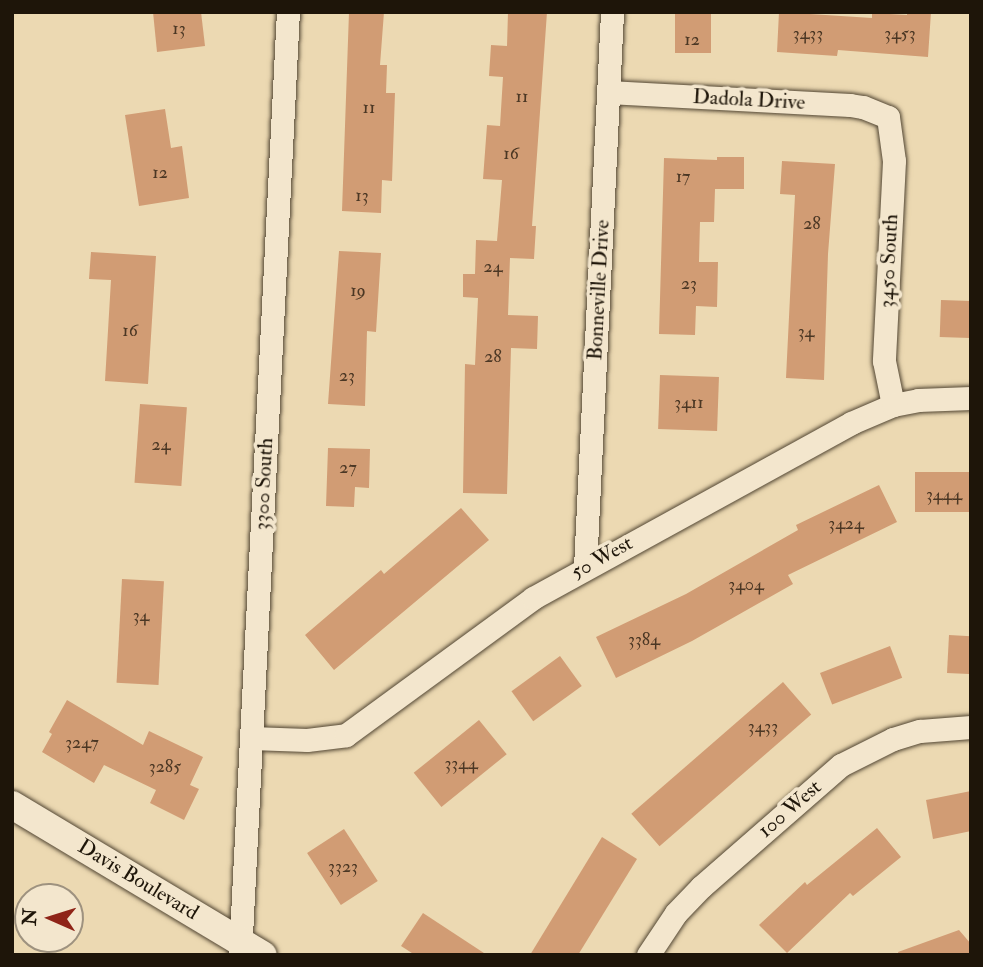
<!DOCTYPE html>
<html>
<head>
<meta charset="utf-8">
<style>
	body { margin:0 }
	#map { position:relative; width:983px; height:967px; overflow:hidden; background:#ecd9b2; font-family:"IM FELL Double Pica",serif }
	div>[style] { position:absolute }
	.building>* { inset:0; background:#d19c74; transform-origin:0 0 }
	.roads { filter:drop-shadow(0 0 2px #524633) drop-shadow(0 0 2px #524633) }
	.minor>* { height:23px; margin:-11.5px; padding:0 11.5px; transform-origin:11.5px; border-radius:11.5px; background:#f3e6cd }
	.tertiary>* { height:28px; margin:-14px; padding:0 14px; transform-origin:14px; border-radius:14px; background:#f3e6cd }
	span { translate:-50% -50%; white-space:nowrap; text-align:center; line-height:1.15; -webkit-text-stroke:7px #f3e6cd; paint-order:stroke }
	.number-label { font-size:18px; color:#4b3724 }
	.number-label span { -webkit-text-stroke-width:0 }
	.street-label { font-size:21px; color:#1e1509 }
	.frame { position:absolute; inset:0; border:14px solid #1e1509; pointer-events:none }
	.north { position:absolute; left:14px; top:883px; width:70px; height:70px; box-sizing:border-box; background:#f3e6cd; border:2px solid #9e927f; border-radius:50%; rotate:273deg; font-size:19px; font-weight:700; line-height:28px; text-align:center; color:#1e1509 }
	.north::after { content:''; display:block; margin:auto; width:24px; height:32px; background:#8f2418; clip-path:polygon(50% 0,100% 100%,50% 72%,0 100%) }
</style>
</head>
<body>
<div id="map">
	<div class="building">
		<i style="clip-path:polygon(153px 12px,201px 12px,205px 46px,157px 52px)"></i>
		<i style="clip-path:polygon(349px 12px,384px 12px,380px 65px,387px 65px,386px 93px,395px 93px,392px 181px,382px 180px,381px 213px,342px 211px)"></i>
		<i style="clip-path:polygon(508px 12px,547px 12px,532px 226px,536px 226px,534px 259px,510px 258px,508px 315px,538px 316px,537px 349px,511px 348px,507px 494px,463px 493px,465px 364px,475px 365px,478px 298px,463px 297px,463px 274px,475px 274px,476px 240px,497px 241px,502px 180px,483px 179px,487px 125px,500px 126px,503px 77px,489px 76px,491px 45px,507px 46px)"></i>
		<i style="left:675px;top:12px;width:36px;height:41px"></i>
		<i style="clip-path:polygon(779px 12px,872px 18px,872px 13px,907px 15px,907px 12px,931px 12px,928px 57px,838px 50px,837px 56px,777px 52px)"></i>
		<i style="clip-path:polygon(165px 109px,171px 148px,182px 146px,189px 198px,139px 206px,125px 115px)"></i>
		<i style="clip-path:polygon(717px 157px,744px 157px,744px 189px,715px 189px,714px 222px,700px 222px,699px 262px,718px 262px,717px 307px,696px 306px,695px 335px,659px 334px,664px 158px,717px 160px)"></i>
		<i style="clip-path:polygon(782px 161px,835px 164px,828px 254px,824px 380px,786px 378px,795px 195px,780px 194px)"></i>
		<i style="clip-path:polygon(339px 251px,381px 253px,376px 332px,367px 331px,365px 406px,328px 404px)"></i>
		<i style="clip-path:polygon(91px 252px,156px 256px,148px 384px,105px 381px,111px 280px,89px 279px)"></i>
		<i style="left:941px;top:300px;width:30px;height:37px;rotate:2deg"></i>
		<i style="left:660px;top:375px;width:59px;height:54px;rotate:2deg"></i>
		<i style="left:140px;top:404px;width:47px;height:79px;rotate:4deg"></i>
		<i style="clip-path:polygon(328px 448px,370px 449px,369px 488px,355px 487px,354px 507px,326px 506px)"></i>
		<i style="left:971px;top:472px;width:40px;height:56px;rotate:90deg"></i>
		<i style="clip-path:polygon(879px 485px,897px 522px,788px 575px,793px 584px,692px 641px,616px 678px,596px 637px,686px 594px,798px 530px,796px 525px)"></i>
		<i style="clip-path:polygon(461px 508px,489px 540px,334px 670px,305px 635px,381px 570px,384px 574px)"></i>
		<i style="left:122px;top:579px;width:42px;height:104px;rotate:3deg"></i>
		<i style="left:949px;top:635px;width:22px;height:38px;rotate:3deg"></i>
		<i style="left:890px;top:646px;width:34px;height:75px;rotate:69deg"></i>
		<i style="left:560px;top:656px;width:37px;height:60px;rotate:54deg"></i>
		<i style="left:783px;top:682px;width:43px;height:201px;rotate:49deg"></i>
		<i style="clip-path:polygon(67px 700px,143px 745px,149px 731px,203px 757px,190px 785px,199px 789px,184px 820px,150px 803px,156px 790px,104px 765px,94px 783px,42px 752px,52px 734px,49px 732px)"></i>
		<i style="left:479px;top:720px;width:44px;height:84px;rotate:51deg"></i>
		<i style="clip-path:polygon(971px 791px,971px 831px,933px 839px,926px 800px)"></i>
		<i style="clip-path:polygon(877px 828px,901px 857px,853px 896px,850px 893px,787px 953px,759px 925px,805px 882px,807px 885px)"></i>
		<i style="left:344px;top:829px;width:62px;height:44px;rotate:57deg"></i>
		<i style="clip-path:polygon(602px 837px,637px 859px,578px 955px,530px 955px)"></i>
		<i style="clip-path:polygon(423px 913px,487px 955px,415px 955px,401px 946px)"></i>
		<i style="clip-path:polygon(959px 930px,971px 944px,971px 955px,899px 955px,898px 952px)"></i>
	</div>
	<div class="roads">
		<div class="minor">
			<i style="left:608px;top:92px;width:242px;rotate:3.1deg"></i>
			<i style="left:850px;top:105px;width:13px;rotate:9deg"></i>
			<i style="left:863px;top:107px;width:27px;rotate:22deg"></i>
			<i style="left:888px;top:117px;width:44px;rotate:82.2deg"></i>
			<i style="left:894px;top:161px;width:200px;rotate:92.9deg"></i>
			<i style="left:884px;top:361px;width:45px;rotate:78.4deg"></i>
			<i style="left:585px;top:567px;width:556px;rotate:-87.21deg"></i>
			<i style="left:251px;top:738px;width:56px;rotate:2deg"></i>
			<i style="left:307px;top:740px;width:39px;rotate:-7deg"></i>
			<i style="left:346px;top:735px;width:232px;rotate:-36.2deg"></i>
			<i style="left:533px;top:598px;width:363px;rotate:-28.8deg"></i>
			<i style="left:851px;top:423px;width:46px;rotate:-23.2deg"></i>
			<i style="left:893px;top:405px;width:25px;rotate:-11deg"></i>
			<i style="left:918px;top:400px;width:53px;rotate:-2.2deg"></i>
			<i style="left:240px;top:955px;width:944px;rotate:-87.09deg"></i>
			<i style="left:648px;top:955px;width:50px;rotate:-56.3deg"></i>
			<i style="left:676px;top:913px;width:36px;rotate:-46deg"></i>
			<i style="left:701px;top:887px;width:186px;rotate:-41.1deg"></i>
			<i style="left:841px;top:765px;width:58px;rotate:-26.6deg"></i>
			<i style="left:893px;top:739px;width:28px;rotate:-17deg"></i>
			<i style="left:920px;top:731px;width:51px;rotate:-4.5deg"></i>
		</div>
		<div class="tertiary">
			<i style="left:12px;top:805px;width:292px;rotate:30.9deg"></i>
		</div>
	</div>
	<div class="number-label">
		<span style="left:179px;top:29px">13</span>
		<span style="left:808px;top:34px">3433</span>
		<span style="left:900px;top:34px">3453</span>
		<span style="left:692px;top:40px">12</span>
		<span style="left:522px;top:97px">11</span>
		<span style="left:369px;top:108px">11</span>
		<span style="left:511px;top:154px">16</span>
		<span style="left:160px;top:173px">12</span>
		<span style="left:683px;top:177px">17</span>
		<span style="left:362px;top:196px">13</span>
		<span style="left:812px;top:224px">28</span>
		<span style="left:493px;top:267px">24</span>
		<span style="left:689px;top:284px">23</span>
		<span style="left:358px;top:291px">19</span>
		<span style="left:130px;top:331px">16</span>
		<span style="left:806px;top:332px">34</span>
		<span style="left:493px;top:357px">28</span>
		<span style="left:347px;top:376px">23</span>
		<span style="left:689px;top:403px">3411</span>
		<span style="left:161px;top:445px">24</span>
		<span style="left:348px;top:468px">27</span>
		<span style="left:944px;top:495px">3444</span>
		<span style="left:846px;top:524px">3424</span>
		<span style="left:746px;top:585px">3404</span>
		<span style="left:141px;top:616px">34</span>
		<span style="left:644px;top:640px">3384</span>
		<span style="left:763px;top:727px">3433</span>
		<span style="left:82px;top:743px">3247</span>
		<span style="left:461px;top:764px">3344</span>
		<span style="left:165px;top:767px">3285</span>
		<span style="left:343px;top:867px">3323</span>
	</div>
	<div class="street-label">
		<span style="left:749px;top:100px;rotate:3deg">Dadola Drive</span>
		<span style="left:889px;top:261px;rotate:-87deg">3450 South</span>
		<span style="left:599px;top:290px;rotate:-87deg">Bonneville Drive</span>
		<span style="left:264px;top:484px;rotate:-87deg">3300 South</span>
		<span style="left:602px;top:558px;rotate:-29deg">50 West</span>
		<span style="left:790px;top:809px;rotate:-41deg">100 West</span>
		<span style="left:138px;top:880px;rotate:31deg">Davis Boulevard</span>
	</div>
	<div class="frame"></div>
	<div class="north">N</div>
</div>
</body>
</html>
